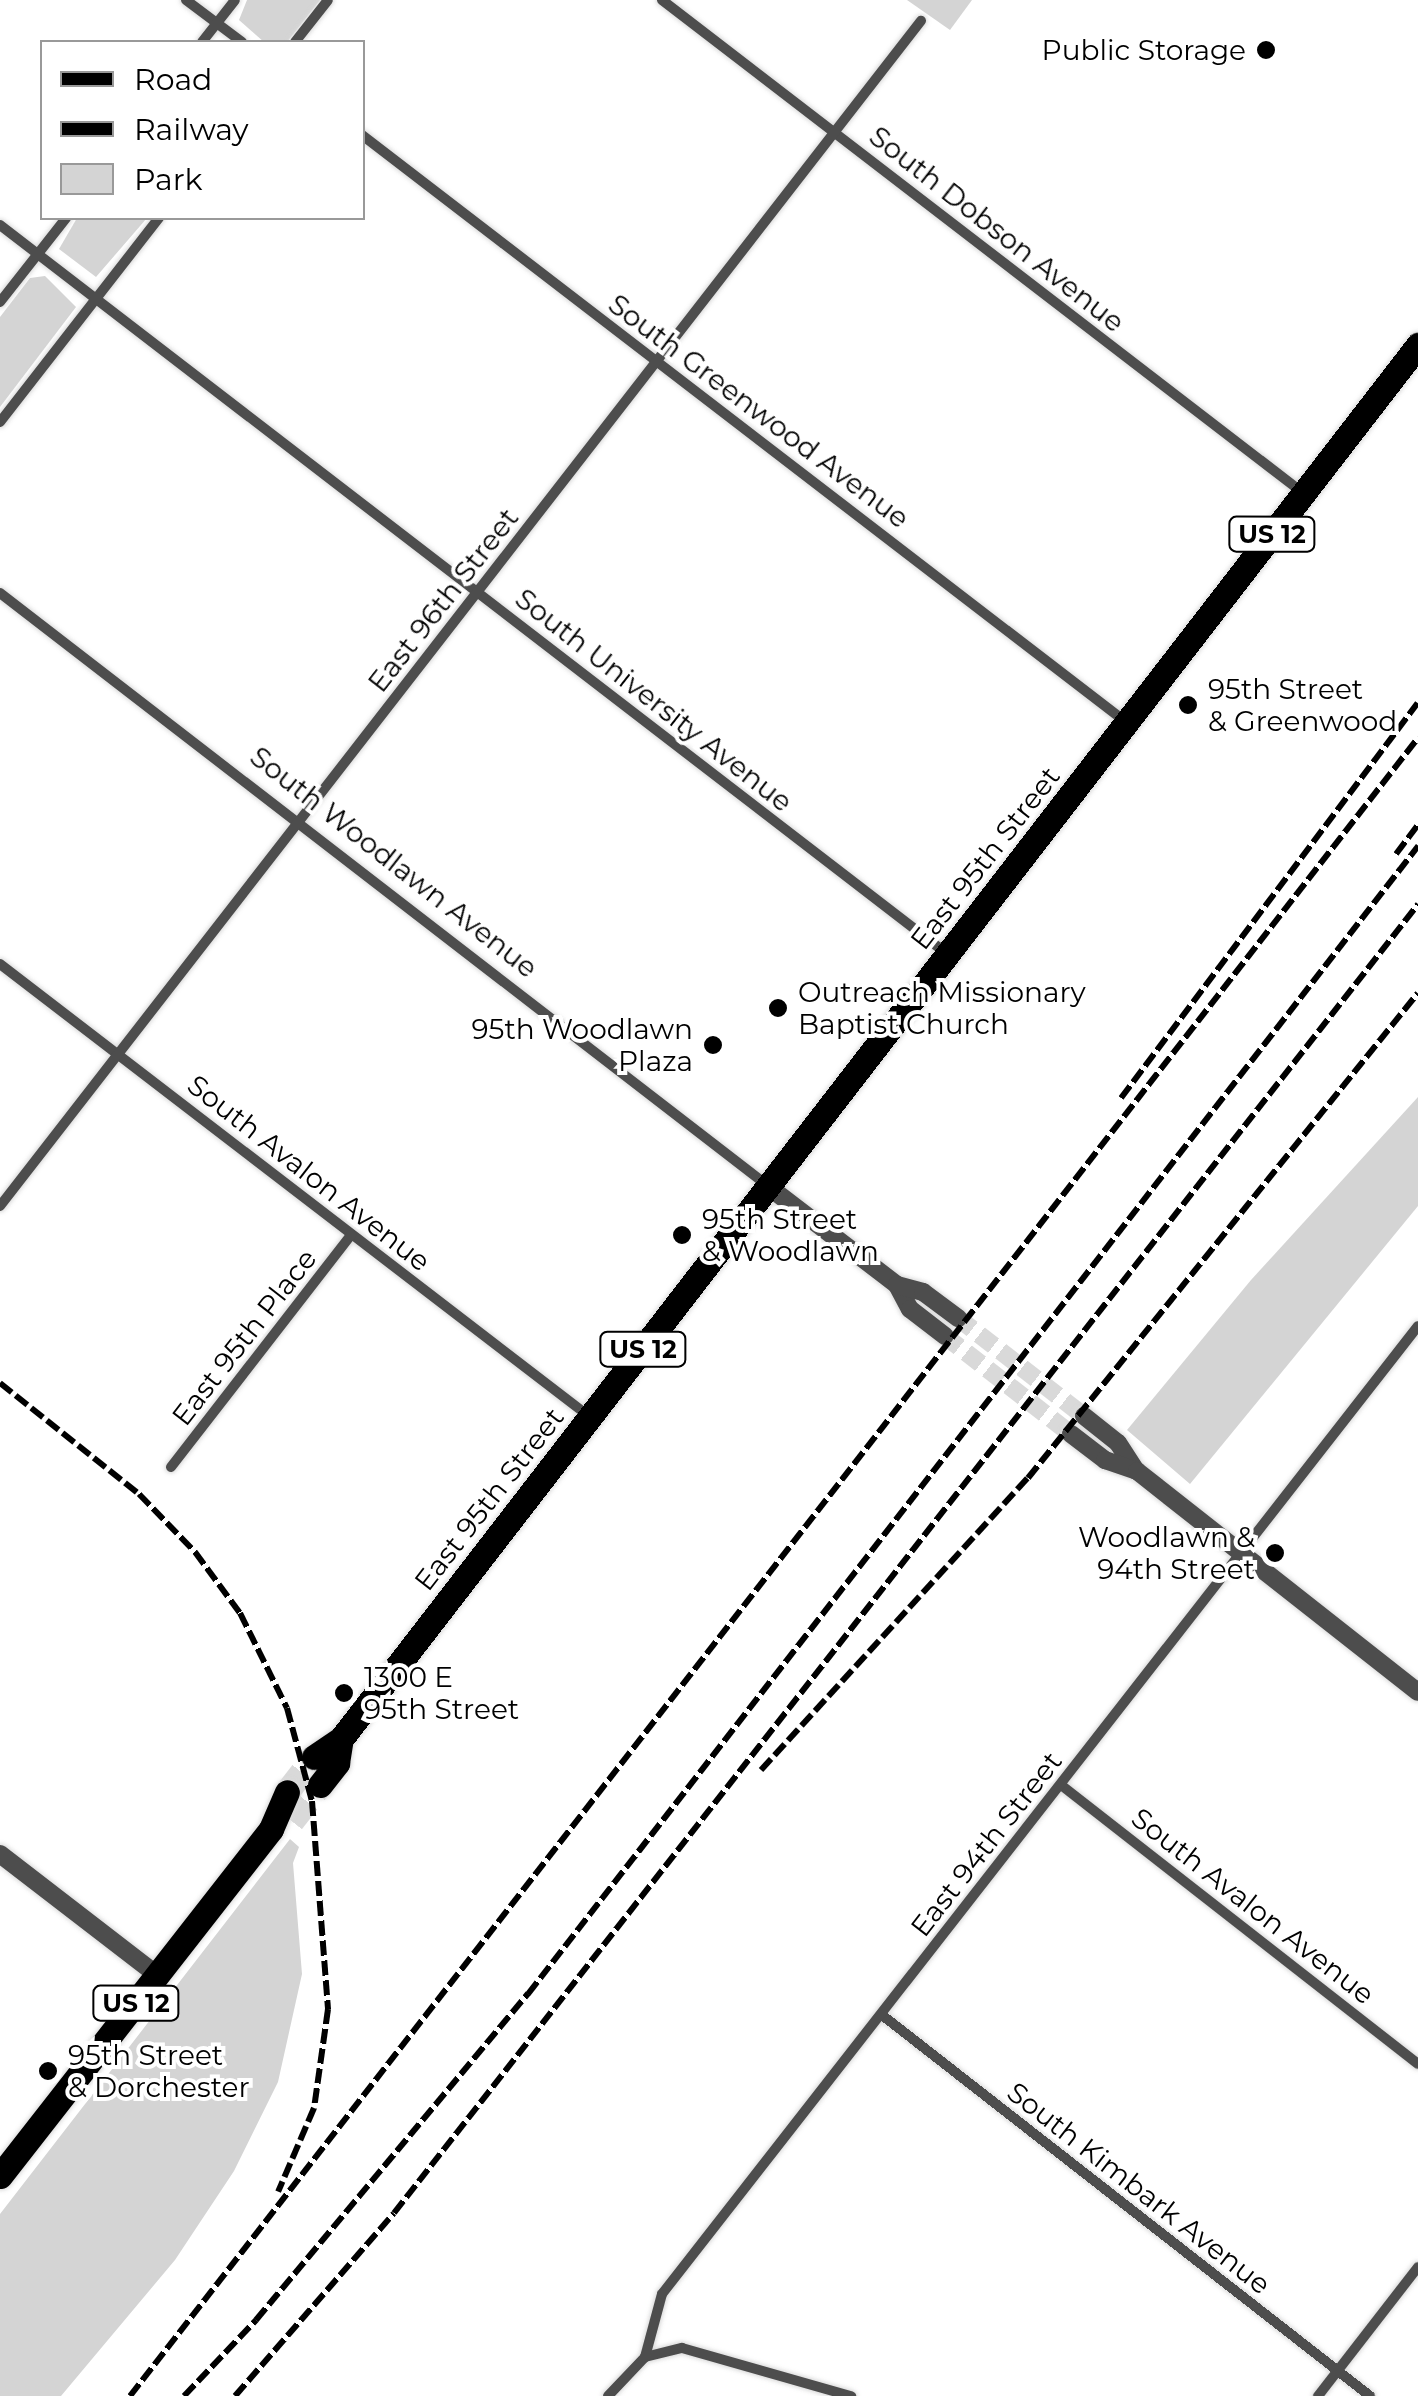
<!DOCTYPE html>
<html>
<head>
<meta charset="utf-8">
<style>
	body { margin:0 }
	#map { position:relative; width:1418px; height:2396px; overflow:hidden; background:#fff; font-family:Montserrat,sans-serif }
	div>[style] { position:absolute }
	.green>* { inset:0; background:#d4d4d4 }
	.tertiary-tunnel>* { height:18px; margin-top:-9px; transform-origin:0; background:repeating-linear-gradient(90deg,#d9d9d9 0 18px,transparent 0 27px) }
	.primary-tunnel>* { height:25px; margin-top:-12.5px; transform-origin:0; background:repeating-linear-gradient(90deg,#d9d9d9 0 25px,transparent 0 37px) }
	.roads { filter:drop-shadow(0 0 2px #dbdbdb) drop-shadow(0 0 2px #dbdbdb) }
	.minor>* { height:10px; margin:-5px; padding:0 5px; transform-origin:5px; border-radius:5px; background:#4d4d4d }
	.tertiary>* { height:18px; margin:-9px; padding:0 9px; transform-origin:9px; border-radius:9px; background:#4d4d4d }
	.primary>* { height:25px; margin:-12.5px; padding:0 12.5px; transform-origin:12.5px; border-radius:12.5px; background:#000 }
	.rail>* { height:6px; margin-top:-3px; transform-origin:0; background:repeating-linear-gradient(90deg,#000 0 15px,transparent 0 20px) }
	.dots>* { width:28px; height:28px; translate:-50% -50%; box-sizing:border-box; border:5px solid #fff; border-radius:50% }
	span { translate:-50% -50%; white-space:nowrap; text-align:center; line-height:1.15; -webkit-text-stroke:8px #fff; paint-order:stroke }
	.shield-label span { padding:2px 8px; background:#fff; border:2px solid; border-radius:8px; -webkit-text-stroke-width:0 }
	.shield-label { font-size:25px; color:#000; font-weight:700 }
	.poi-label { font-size:28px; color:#000 }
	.right { translate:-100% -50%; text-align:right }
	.left { translate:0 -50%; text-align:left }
	.street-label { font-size:28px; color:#000 }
	.legend { position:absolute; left:40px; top:40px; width:325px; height:180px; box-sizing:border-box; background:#fff; border:2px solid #999; margin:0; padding:12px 18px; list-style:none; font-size:30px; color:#000 }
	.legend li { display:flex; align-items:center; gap:20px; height:50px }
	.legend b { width:50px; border:2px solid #999 }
</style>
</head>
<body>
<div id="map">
	<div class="green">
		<i style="clip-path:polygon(247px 0,320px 0,287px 42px,264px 42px,239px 20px)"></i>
		<i style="clip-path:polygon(907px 0,972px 0,950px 30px)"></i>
		<i style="clip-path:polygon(77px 218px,147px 218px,96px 277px,59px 249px)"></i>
		<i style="clip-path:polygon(45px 276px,76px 307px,0 407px,0 317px,30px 278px)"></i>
		<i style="clip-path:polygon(1418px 1097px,1418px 1206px,1190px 1484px,1127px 1430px,1251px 1280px)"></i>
		<i style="clip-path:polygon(290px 1839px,299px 1847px,293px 1863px,302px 1974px,278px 2082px,234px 2171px,175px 2260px,61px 2396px,0 2396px,0 2214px)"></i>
	</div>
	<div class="tertiary-tunnel">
		<i style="left:958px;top:1318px;width:160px;rotate:37.9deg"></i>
		<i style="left:945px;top:1336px;width:160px;rotate:37.9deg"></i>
	</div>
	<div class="primary-tunnel">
		<i style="left:287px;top:1792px;width:44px;rotate:-52.4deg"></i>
		<i style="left:292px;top:1821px;width:46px;rotate:-52.1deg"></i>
	</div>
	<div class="roads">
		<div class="minor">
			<i style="left:186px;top:0;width:70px;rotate:36.9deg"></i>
			<i style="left:662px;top:0;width:809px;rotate:37.56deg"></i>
			<i style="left:202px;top:42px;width:53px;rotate:-51.8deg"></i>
			<i style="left:295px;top:42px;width:53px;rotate:-51.8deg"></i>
			<i style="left:362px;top:135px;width:963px;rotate:37.54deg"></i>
			<i style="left:0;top:225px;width:1194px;rotate:37.58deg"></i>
			<i style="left:0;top:302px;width:107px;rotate:-51.8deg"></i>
			<i style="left:0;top:422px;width:259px;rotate:-52.1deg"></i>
			<i style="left:0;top:593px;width:970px;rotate:37.67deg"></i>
			<i style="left:0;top:964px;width:744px;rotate:37.52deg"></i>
			<i style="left:0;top:1206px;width:1501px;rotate:-52.15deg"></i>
			<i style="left:171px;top:1467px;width:294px;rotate:-52.2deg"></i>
			<i style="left:1061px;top:1785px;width:453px;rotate:38deg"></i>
			<i style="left:882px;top:2015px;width:619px;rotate:37.98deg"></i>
			<i style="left:645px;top:2357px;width:38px;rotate:-14deg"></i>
			<i style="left:682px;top:2348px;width:176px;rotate:15.9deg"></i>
			<i style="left:608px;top:2396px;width:54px;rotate:-46.5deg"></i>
			<i style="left:645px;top:2357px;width:65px;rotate:-74.9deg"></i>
			<i style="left:662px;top:2294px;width:1228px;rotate:-52.01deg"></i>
			<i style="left:1318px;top:2396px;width:163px;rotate:-52.2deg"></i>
		</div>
		<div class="tertiary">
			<i style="left:769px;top:1187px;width:161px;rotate:37.4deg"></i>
			<i style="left:897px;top:1285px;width:27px;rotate:62deg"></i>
			<i style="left:910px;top:1309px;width:44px;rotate:37.6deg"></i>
			<i style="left:897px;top:1285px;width:27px;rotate:15deg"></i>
			<i style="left:923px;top:1292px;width:44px;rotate:36.6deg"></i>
			<i style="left:1084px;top:1416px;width:43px;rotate:38.5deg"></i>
			<i style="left:1118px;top:1443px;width:33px;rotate:57deg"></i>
			<i style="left:1071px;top:1434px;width:43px;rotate:37.4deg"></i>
			<i style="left:1105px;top:1460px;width:34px;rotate:19deg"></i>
			<i style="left:1137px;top:1471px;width:357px;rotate:38.2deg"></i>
			<i style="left:0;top:1854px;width:198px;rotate:37.6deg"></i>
		</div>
		<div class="primary">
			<i style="left:314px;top:1757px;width:32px;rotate:-34deg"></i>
			<i style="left:341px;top:1739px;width:1762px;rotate:-52.31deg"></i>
			<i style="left:320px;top:1785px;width:28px;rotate:-52deg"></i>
			<i style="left:337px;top:1763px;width:24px;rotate:-81deg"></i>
			<i style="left:0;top:2176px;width:440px;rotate:-52deg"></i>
			<i style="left:271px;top:1829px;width:40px;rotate:-66.6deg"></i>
		</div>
	</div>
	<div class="rail">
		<i style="left:1396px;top:854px;width:36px;rotate:-53deg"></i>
		<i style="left:1121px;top:1098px;width:494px;rotate:-53.1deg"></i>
		<i style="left:0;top:1383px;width:178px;rotate:38.6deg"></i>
		<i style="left:139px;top:1494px;width:81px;rotate:46deg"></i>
		<i style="left:195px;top:1552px;width:76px;rotate:53.6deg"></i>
		<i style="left:240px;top:1613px;width:106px;rotate:63.7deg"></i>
		<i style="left:287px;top:1708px;width:96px;rotate:75deg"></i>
		<i style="left:312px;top:1801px;width:209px;rotate:85.6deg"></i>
		<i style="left:328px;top:2009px;width:100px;rotate:98deg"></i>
		<i style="left:314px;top:2108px;width:91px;rotate:113.2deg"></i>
		<i style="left:761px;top:1770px;width:396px;rotate:-47.6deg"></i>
		<i style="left:1028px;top:1478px;width:622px;rotate:-51.2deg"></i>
		<i style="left:130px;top:2396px;width:2100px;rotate:-52.16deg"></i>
		<i style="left:184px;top:2396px;width:105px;rotate:-46.5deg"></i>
		<i style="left:256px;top:2320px;width:425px;rotate:-50.2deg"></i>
		<i style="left:528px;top:1994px;width:1453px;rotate:-52.21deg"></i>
		<i style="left:235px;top:2396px;width:242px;rotate:-49deg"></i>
		<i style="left:394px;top:2213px;width:1662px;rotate:-51.96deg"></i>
	</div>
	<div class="dots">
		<i style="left:1266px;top:50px;background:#000"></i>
		<i style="left:1188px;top:705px;background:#000"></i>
		<i style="left:778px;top:1008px;background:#000"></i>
		<i style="left:713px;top:1045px;background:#000"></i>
		<i style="left:682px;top:1235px;background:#000"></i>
		<i style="left:1275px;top:1553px;background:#000"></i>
		<i style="left:344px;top:1693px;background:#000"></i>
		<i style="left:48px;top:2071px;background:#000"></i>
	</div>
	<div class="shield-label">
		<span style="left:1272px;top:534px">US 12</span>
		<span style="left:643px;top:1349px">US 12</span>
		<span style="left:136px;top:2003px">US 12</span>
	</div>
	<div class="poi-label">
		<span class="right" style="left:1246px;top:50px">Public Storage</span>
		<span class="left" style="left:1208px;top:705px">95th Street<br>&amp; Greenwood</span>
		<span class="left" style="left:798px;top:1008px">Outreach Missionary<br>Baptist Church</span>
		<span class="right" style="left:693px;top:1045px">95th Woodlawn<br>Plaza</span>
		<span class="left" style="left:702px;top:1235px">95th Street<br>&amp; Woodlawn</span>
		<span class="right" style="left:1255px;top:1553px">Woodlawn &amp;<br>94th Street</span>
		<span class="left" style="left:364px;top:1693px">1300 E<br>95th Street</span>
		<span class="left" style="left:68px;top:2071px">95th Street<br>&amp; Dorchester</span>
	</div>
	<div class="street-label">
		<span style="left:997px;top:229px;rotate:38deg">South Dobson Avenue</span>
		<span style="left:759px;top:411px;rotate:37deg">South Greenwood Avenue</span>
		<span style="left:443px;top:600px;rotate:-52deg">East 96th Street</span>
		<span style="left:654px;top:700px;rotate:38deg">South University Avenue</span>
		<span style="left:985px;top:858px;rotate:-52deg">East 95th Street</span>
		<span style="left:394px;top:862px;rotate:38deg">South Woodlawn Avenue</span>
		<span style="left:309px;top:1173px;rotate:38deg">South Avalon Avenue</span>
		<span style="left:244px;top:1337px;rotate:-52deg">East 95th Place</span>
		<span style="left:489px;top:1499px;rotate:-52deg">East 95th Street</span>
		<span style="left:986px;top:1844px;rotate:-52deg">East 94th Street</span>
		<span style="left:1253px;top:1906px;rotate:38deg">South Avalon Avenue</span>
		<span style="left:1139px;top:2188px;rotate:38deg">South Kimbark Avenue</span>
	</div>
	<ul class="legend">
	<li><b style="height:12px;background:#000"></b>Road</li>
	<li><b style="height:12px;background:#000"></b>Railway</li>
	<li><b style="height:28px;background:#d4d4d4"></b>Park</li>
	</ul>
</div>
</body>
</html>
